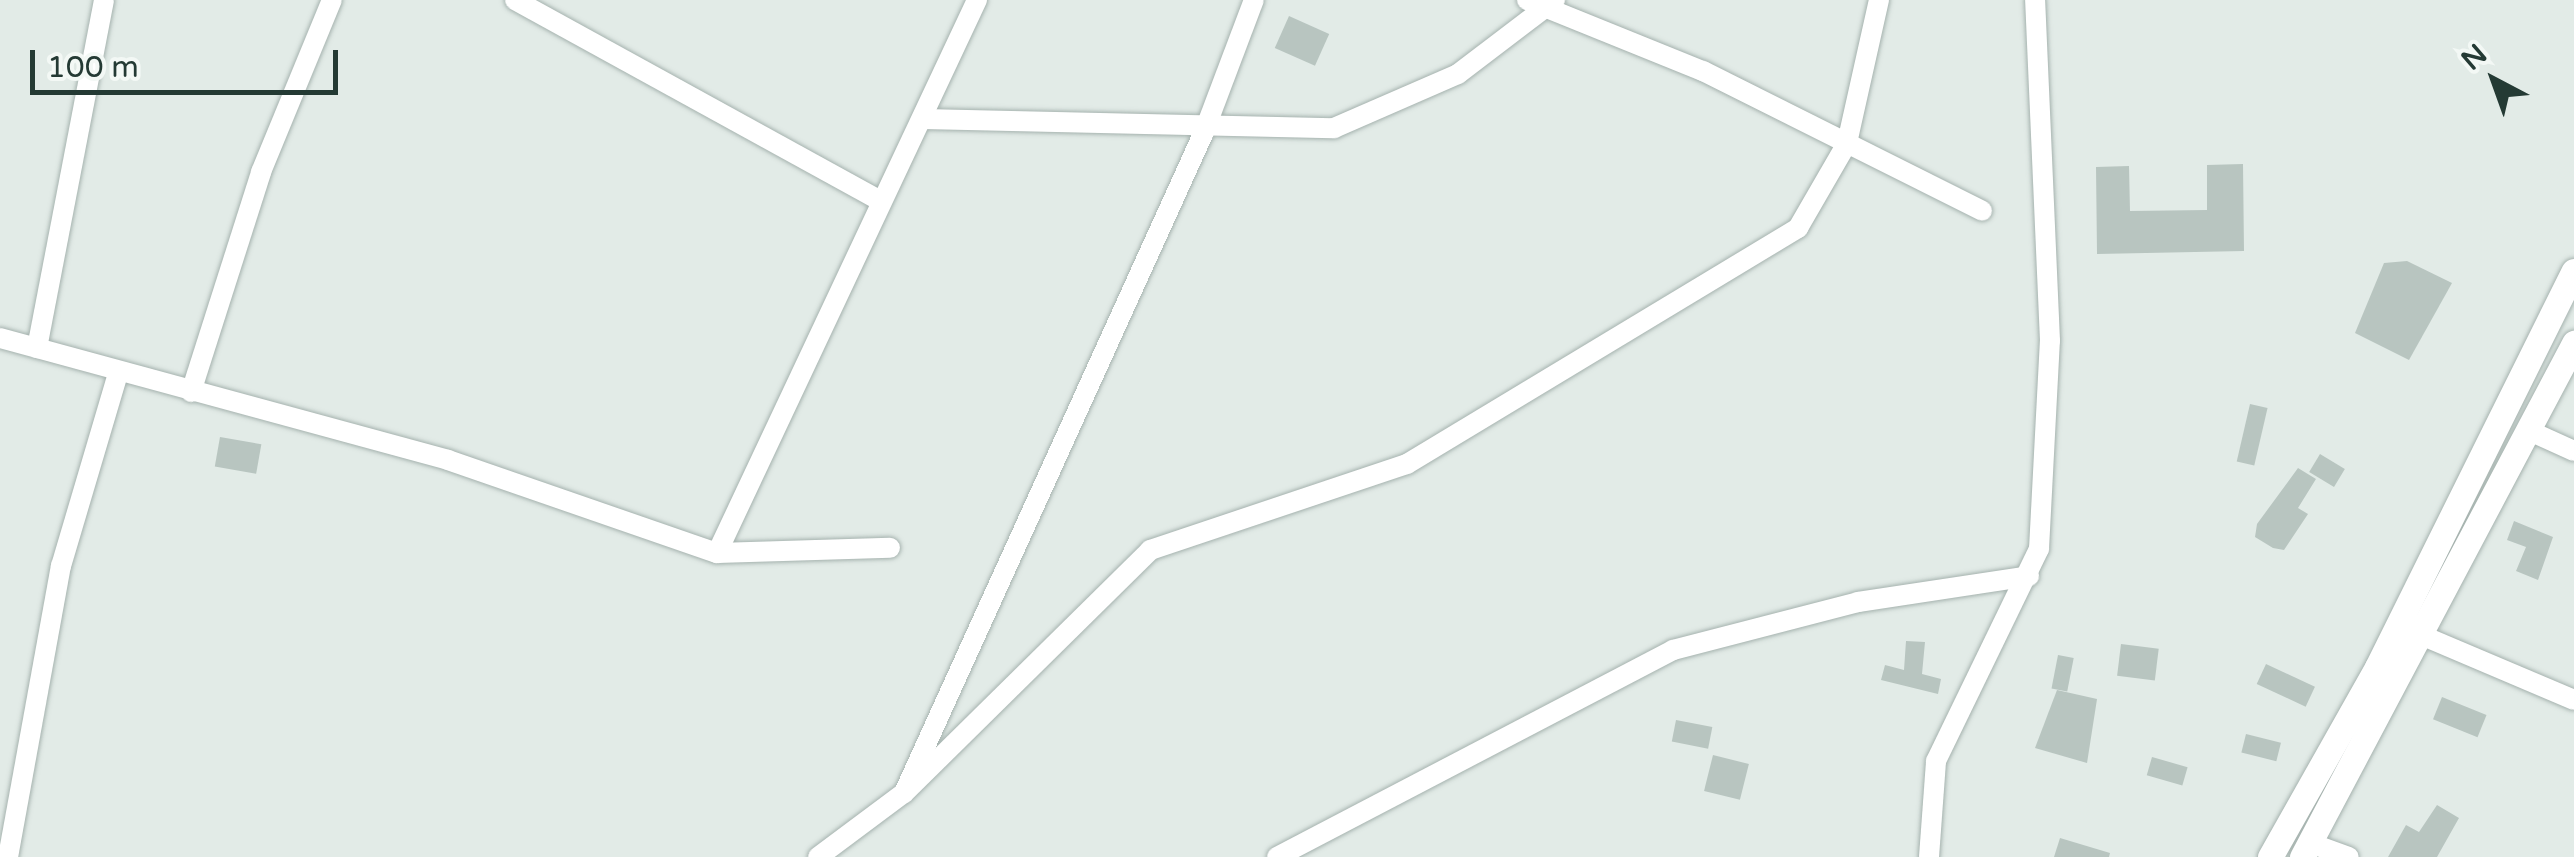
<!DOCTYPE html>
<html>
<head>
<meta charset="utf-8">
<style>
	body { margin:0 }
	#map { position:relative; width:2574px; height:857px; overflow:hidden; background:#e2ebe7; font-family:"Varela Round",sans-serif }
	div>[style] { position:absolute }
	.building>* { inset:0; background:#b8c5c0; transform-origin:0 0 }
	.roads { filter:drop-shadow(0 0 2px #a5b2ae) drop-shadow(0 0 2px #a5b2ae) }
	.minor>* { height:20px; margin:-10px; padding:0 10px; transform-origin:10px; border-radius:10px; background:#fff }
	.tertiary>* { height:25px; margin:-12.5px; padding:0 12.5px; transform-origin:12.5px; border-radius:12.5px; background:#fff }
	span { translate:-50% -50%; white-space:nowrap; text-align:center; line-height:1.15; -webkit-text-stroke:8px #f3f8f5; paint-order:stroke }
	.north { position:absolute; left:2444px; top:30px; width:100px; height:100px; -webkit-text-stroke:8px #f3f8f5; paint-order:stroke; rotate:319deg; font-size:28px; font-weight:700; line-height:40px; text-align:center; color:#243a34 }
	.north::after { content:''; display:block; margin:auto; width:35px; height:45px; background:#243a34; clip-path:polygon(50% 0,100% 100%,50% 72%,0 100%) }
	.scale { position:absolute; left:30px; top:50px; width:308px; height:45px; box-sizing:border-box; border:5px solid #243a34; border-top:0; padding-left:12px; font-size:30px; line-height:35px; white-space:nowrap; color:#243a34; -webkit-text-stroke:8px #f3f8f5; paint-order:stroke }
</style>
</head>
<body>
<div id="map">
	<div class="building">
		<i style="left:1289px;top:16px;width:44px;height:35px;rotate:24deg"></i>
		<i style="clip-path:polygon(2243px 164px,2244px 251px,2097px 254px,2096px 167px,2129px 166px,2130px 211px,2207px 210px,2207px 165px)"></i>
		<i style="clip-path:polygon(2407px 261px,2452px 283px,2409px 360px,2355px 333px,2384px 263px)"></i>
		<i style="left:2250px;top:404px;width:18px;height:59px;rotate:13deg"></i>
		<i style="left:220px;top:437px;width:42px;height:30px;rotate:10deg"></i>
		<i style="left:2320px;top:454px;width:29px;height:21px;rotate:31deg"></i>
		<i style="clip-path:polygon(2298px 468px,2316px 479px,2298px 508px,2308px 514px,2284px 550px,2273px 548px,2255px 537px,2257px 524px)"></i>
		<i style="clip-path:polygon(2514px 521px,2553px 537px,2538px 580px,2516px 571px,2526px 547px,2507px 540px)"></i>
		<i style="clip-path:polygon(1906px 641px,1925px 642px,1922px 674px,1941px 679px,1938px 694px,1881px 680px,1885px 665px,1904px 670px)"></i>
		<i style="left:2121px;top:644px;width:38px;height:32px;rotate:7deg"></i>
		<i style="left:2058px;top:655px;width:16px;height:34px;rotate:11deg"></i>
		<i style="left:2266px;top:664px;width:54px;height:22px;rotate:25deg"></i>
		<i style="clip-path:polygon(2057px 690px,2097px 699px,2087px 763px,2035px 748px)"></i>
		<i style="left:2442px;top:697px;width:48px;height:24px;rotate:22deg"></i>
		<i style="left:1676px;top:720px;width:37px;height:22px;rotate:11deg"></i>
		<i style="left:2246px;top:734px;width:36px;height:19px;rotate:14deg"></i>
		<i style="left:1713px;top:755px;width:37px;height:37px;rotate:14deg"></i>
		<i style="left:2152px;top:757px;width:37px;height:19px;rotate:16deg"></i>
		<i style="clip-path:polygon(2437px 805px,2459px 818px,2437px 857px,2388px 857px,2406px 825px,2419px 832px)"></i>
		<i style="clip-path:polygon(2060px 838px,2110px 853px,2109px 857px,2054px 857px)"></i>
	</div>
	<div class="roads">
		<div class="minor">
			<i style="left:515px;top:0;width:413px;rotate:28.8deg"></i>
			<i style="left:1527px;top:0;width:190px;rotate:22deg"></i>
			<i style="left:1703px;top:71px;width:312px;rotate:26.6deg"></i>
			<i style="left:922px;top:119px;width:412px;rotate:1.3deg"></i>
			<i style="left:1334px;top:128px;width:135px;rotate:-23.5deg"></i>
			<i style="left:1458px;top:74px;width:122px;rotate:-37.3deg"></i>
			<i style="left:0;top:338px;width:464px;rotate:15.2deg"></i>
			<i style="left:448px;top:460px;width:285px;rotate:19.1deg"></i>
			<i style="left:717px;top:553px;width:173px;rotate:-1.7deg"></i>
			<i style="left:37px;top:348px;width:354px;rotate:-79.1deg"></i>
			<i style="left:191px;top:392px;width:231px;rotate:-72.3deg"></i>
			<i style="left:261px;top:172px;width:186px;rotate:-67.6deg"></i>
			<i style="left:2532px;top:432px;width:46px;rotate:24.3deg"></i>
			<i style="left:717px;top:553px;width:611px;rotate:-64.82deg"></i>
			<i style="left:2421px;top:635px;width:166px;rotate:23deg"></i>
			<i style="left:904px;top:793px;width:346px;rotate:-44.6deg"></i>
			<i style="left:1150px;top:550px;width:271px;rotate:-18.5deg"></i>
			<i style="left:1407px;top:464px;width:457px;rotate:-31.1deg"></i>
			<i style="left:1798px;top:228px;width:98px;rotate:-60deg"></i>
			<i style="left:1847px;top:143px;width:147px;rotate:-77.4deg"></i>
			<i style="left:2310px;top:843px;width:41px;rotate:19.7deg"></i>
			<i style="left:8px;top:857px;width:296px;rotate:-79.7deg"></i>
			<i style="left:61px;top:566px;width:201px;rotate:-73.5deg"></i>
			<i style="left:818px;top:857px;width:107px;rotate:-36.7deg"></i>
			<i style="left:904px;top:793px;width:726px;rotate:-65.59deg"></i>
			<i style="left:1204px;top:132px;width:141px;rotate:-69.3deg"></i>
			<i style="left:1277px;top:857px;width:447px;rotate:-27.6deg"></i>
			<i style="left:1673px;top:650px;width:191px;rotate:-14.5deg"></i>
			<i style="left:1858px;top:602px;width:173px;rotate:-8.6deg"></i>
			<i style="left:1929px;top:857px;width:96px;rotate:-85.8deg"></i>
			<i style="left:1936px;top:761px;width:236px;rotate:-64.1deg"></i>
			<i style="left:2039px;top:549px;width:208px;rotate:-87deg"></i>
			<i style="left:2050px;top:341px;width:341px;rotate:-92.5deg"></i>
		</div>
		<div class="tertiary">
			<i style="left:2270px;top:857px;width:218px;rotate:-60.6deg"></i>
			<i style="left:2377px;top:667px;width:442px;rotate:-63.6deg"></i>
			<i style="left:2302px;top:857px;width:582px;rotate:-62.11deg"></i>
		</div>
	</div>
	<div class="north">N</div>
	<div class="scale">100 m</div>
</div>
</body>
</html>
